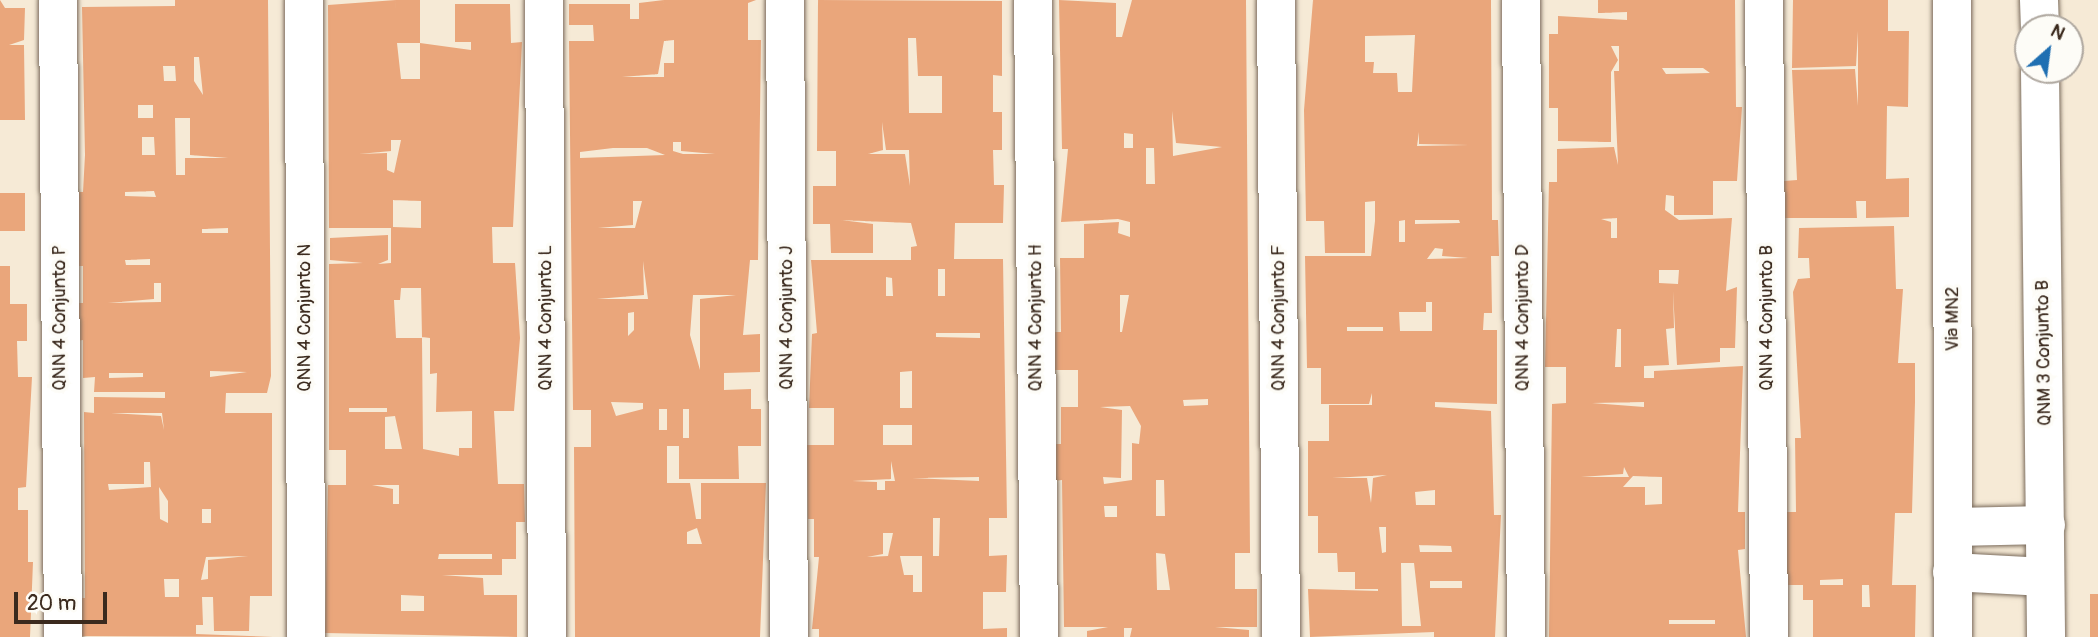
<!DOCTYPE html>
<html>
<head>
<meta charset="utf-8">
<style>
	body { margin:0 }
	#map { position:relative; width:2098px; height:637px; overflow:hidden; background:#f6ead6; font-family:Pangolin,sans-serif }
	div>[style] { position:absolute }
	.building>* { inset:0; background:#eaa67b; transform-origin:0 0 }
	.roads { filter:drop-shadow(0 0 2px #7c6d5e) drop-shadow(0 0 2px #7c6d5e) }
	.minor>* { height:38px; margin:-19px; padding:0 19px; transform-origin:19px; border-radius:19px; background:#fff }
	.major>* { height:38px; margin:-19px; padding:0 19px; transform-origin:19px; border-radius:19px; background:#fff }
	span { translate:-50% -50%; white-space:nowrap; text-align:center; line-height:1.15; -webkit-text-stroke:7px #fdfcf7; paint-order:stroke }
	.street-label { font-size:19px; color:#3b2a1e }
	.north { position:absolute; left:2014px; top:14px; width:70px; height:70px; box-sizing:border-box; background:#fdfcf7; border:2px solid #afa8a0; border-radius:50%; rotate:28deg; font-size:19px; font-weight:700; line-height:28px; text-align:center; color:#3b2a1e }
	.north::after { content:''; display:block; margin:auto; width:24px; height:32px; background:#1f6fb2; clip-path:polygon(50% 0,100% 100%,50% 72%,0 100%) }
	.scale { position:absolute; left:14px; top:592px; width:93px; height:32px; box-sizing:border-box; border:4px solid #3b2a1e; border-top:0; padding-left:9px; font-size:21px; line-height:24px; white-space:nowrap; color:#3b2a1e; -webkit-text-stroke:5px #fdfcf7; paint-order:stroke }
</style>
</head>
<body>
<div id="map">
	<div class="building">
		<i style="clip-path:polygon(0 0,5px 8px,25px 8px,24px 40px,9px 45px,24px 45px,25px 120px,0 120px)"></i>
		<i style="clip-path:polygon(evenodd,175px 0,268px 0,271px 376px,267px 393px,226px 393px,225px 413px,272px 413px,272px 596px,250px 596px,249px 631px,214px 631px,213px 597px,202px 597px,203px 625px,196px 625px,196px 634px,273px 637px,77px 636px,78px 598px,85px 598px,84px 412px,94px 413px,94px 397px,165px 398px,165px 392px,94px 392px,95px 377px,83px 378px,83px 340px,76px 341px,75px 303px,83px 303px,83px 266px,75px 266px,75px 192px,83px 192px,85px 155px,82px 7px,175px 6px,175px 0,194px 57px,199px 57px,203px 95px,194px 81px,194px 57px,175px 0,163px 66px,175px 66px,176px 81px,164px 81px,163px 66px,175px 0,138px 105px,153px 105px,153px 118px,138px 118px,138px 105px,175px 0,175px 118px,190px 118px,190px 155px,228px 158px,185px 158px,185px 175px,176px 175px,175px 118px,175px 0,142px 137px,154px 137px,155px 155px,142px 155px,142px 137px,175px 0,154px 191px,156px 197px,125px 196px,125px 192px,154px 191px,175px 0,228px 228px,228px 233px,202px 233px,202px 229px,228px 228px,175px 0,150px 259px,150px 265px,126px 265px,125px 260px,150px 259px,175px 0,154px 283px,161px 283px,161px 302px,108px 303px,154px 299px,154px 283px,175px 0,210px 371px,247px 372px,210px 377px,210px 371px,175px 0,109px 373px,143px 373px,143px 377px,109px 378px,109px 373px,175px 0,111px 413px,162px 413px,164px 430px,161px 416px,111px 413px,175px 0,144px 462px,150px 462px,151px 487px,109px 490px,108px 484px,144px 484px,144px 462px,175px 0,159px 487px,168px 501px,168px 523px,160px 519px,159px 487px,175px 0,202px 509px,211px 509px,211px 523px,202px 523px,202px 509px,175px 0,248px 556px,208px 560px,208px 579px,201px 580px,206px 557px,248px 556px,175px 0,164px 579px,179px 579px,179px 597px,165px 597px,164px 579px)"></i>
		<i style="clip-path:polygon(evenodd,396px 0,420px 0,420px 43px,397px 43px,401px 79px,420px 79px,420px 43px,471px 50px,471px 42px,455px 42px,455px 4px,510px 4px,511px 43px,522px 42px,513px 227px,492px 227px,493px 263px,515px 263px,520px 338px,514px 411px,494px 411px,498px 484px,524px 484px,525px 522px,516px 522px,516px 559px,502px 559px,502px 575px,442px 575px,483px 578px,484px 595px,517px 595px,517px 637px,325px 633px,328px 485px,346px 485px,346px 450px,329px 450px,329px 264px,363px 263px,330px 260px,330px 238px,388px 235px,388px 260px,378px 264px,391px 263px,391px 228px,329px 228px,328px 5px,396px 0,391px 140px,401px 140px,394px 173px,387px 170px,387px 153px,359px 154px,391px 151px,391px 140px,396px 0,393px 200px,421px 201px,421px 228px,393px 227px,393px 200px,396px 0,401px 288px,421px 288px,422px 337px,430px 338px,430px 374px,437px 373px,436px 412px,472px 411px,472px 448px,459px 448px,459px 456px,423px 449px,422px 338px,396px 338px,394px 300px,400px 300px,401px 288px,396px 0,349px 408px,387px 408px,387px 412px,349px 412px,349px 408px,396px 0,395px 416px,402px 449px,385px 449px,385px 417px,395px 416px,396px 0,372px 485px,399px 485px,399px 504px,393px 504px,393px 489px,372px 485px,396px 0,439px 554px,492px 554px,492px 559px,438px 559px,439px 554px,396px 0,401px 595px,424px 596px,424px 611px,401px 611px,401px 595px)"></i>
		<i style="clip-path:polygon(evenodd,664px 0,756px 0,748px 3px,748px 40px,761px 40px,758px 260px,750px 260px,743px 335px,760px 334px,760px 372px,724px 373px,724px 390px,751px 389px,751px 409px,761px 409px,761px 446px,738px 446px,739px 479px,679px 479px,679px 446px,667px 446px,667px 483px,690px 483px,696px 519px,701px 519px,701px 483px,766px 483px,760px 637px,575px 637px,574px 447px,591px 447px,591px 410px,573px 410px,569px 41px,594px 41px,593px 25px,569px 25px,569px 4px,630px 4px,630px 19px,639px 19px,639px 3px,664px 0,674px 40px,674px 63px,664px 63px,664px 77px,622px 77px,658px 74px,664px 41px,674px 40px,664px 0,673px 142px,681px 142px,681px 151px,715px 154px,683px 154px,673px 151px,673px 142px,664px 0,613px 148px,647px 148px,665px 155px,580px 158px,580px 152px,613px 148px,664px 0,633px 201px,642px 201px,635px 228px,598px 228px,633px 225px,633px 201px,664px 0,643px 261px,648px 299px,597px 299px,644px 295px,643px 261px,664px 0,693px 295px,736px 295px,700px 299px,700px 370px,690px 335px,693px 295px,664px 0,634px 312px,634px 330px,628px 336px,628px 313px,634px 312px,664px 0,611px 402px,643px 403px,643px 409px,616px 416px,611px 402px,664px 0,659px 409px,667px 409px,667px 430px,659px 430px,659px 409px,664px 0,683px 409px,689px 409px,689px 438px,683px 438px,683px 409px,664px 0,697px 528px,702px 544px,687px 544px,687px 532px,697px 528px)"></i>
		<i style="clip-path:polygon(evenodd,818px 0,1002px 1px,1002px 76px,993px 75px,993px 112px,1002px 112px,1002px 150px,993px 150px,994px 185px,1004px 185px,1003px 223px,955px 223px,954px 259px,1003px 259px,1007px 518px,989px 518px,989px 556px,1007px 555px,1006px 592px,983px 592px,983px 629px,1007px 628px,1007px 637px,819px 637px,819px 629px,812px 629px,819px 557px,814px 557px,814px 519px,808px 519px,807px 445px,834px 445px,834px 408px,809px 408px,812px 334px,817px 333px,811px 260px,911px 260px,911px 247px,917px 246px,911px 223px,841px 220px,873px 224px,873px 253px,831px 253px,830px 224px,813px 224px,813px 186px,836px 186px,836px 151px,817px 151px,818px 0,908px 38px,916px 38px,918px 76px,942px 76px,942px 113px,909px 113px,908px 38px,818px 0,882px 122px,886px 150px,909px 150px,910px 186px,905px 154px,868px 154px,883px 150px,882px 122px,818px 0,938px 269px,945px 269px,945px 296px,938px 296px,938px 269px,818px 0,886px 277px,892px 278px,893px 296px,886px 296px,886px 277px,818px 0,936px 333px,980px 333px,980px 338px,936px 337px,936px 333px,818px 0,912px 371px,912px 408px,900px 408px,900px 372px,912px 371px,818px 0,883px 425px,912px 425px,912px 445px,883px 445px,883px 425px,818px 0,891px 461px,895px 481px,885px 481px,885px 490px,877px 490px,877px 482px,852px 481px,891px 479px,891px 461px,818px 0,979px 477px,979px 481px,912px 478px,979px 477px,818px 0,933px 518px,940px 518px,939px 556px,933px 556px,933px 518px,818px 0,883px 533px,893px 533px,888px 556px,867px 557px,883px 554px,883px 533px,818px 0,900px 556px,922px 556px,922px 592px,913px 592px,913px 575px,904px 575px,900px 556px)"></i>
		<i style="clip-path:polygon(evenodd,1059px 0,1116px 3px,1116px 37px,1122px 37px,1132px 0,1246px 0,1250px 553px,1235px 553px,1235px 589px,1257px 589px,1257px 627px,1215px 627px,1249px 630px,1249px 637px,1130px 637px,1132px 628px,1124px 628px,1124px 637px,1087px 637px,1087px 631px,1108px 627px,1064px 627px,1062px 480px,1053px 481px,1052px 444px,1061px 444px,1061px 407px,1078px 407px,1078px 370px,1053px 370px,1053px 332px,1061px 332px,1060px 258px,1084px 258px,1084px 224px,1119px 222px,1118px 233px,1130px 237px,1130px 222px,1118px 219px,1061px 222px,1068px 149px,1062px 149px,1059px 0,1172px 111px,1176px 143px,1222px 147px,1173px 156px,1172px 111px,1059px 0,1124px 133px,1133px 134px,1133px 148px,1124px 148px,1124px 133px,1059px 0,1146px 148px,1154px 148px,1155px 184px,1146px 184px,1146px 148px,1059px 0,1120px 295px,1129px 295px,1122px 332px,1120px 332px,1120px 295px,1059px 0,1208px 399px,1208px 405px,1184px 406px,1183px 400px,1208px 399px,1059px 0,1130px 406px,1141px 426px,1139px 444px,1132px 443px,1132px 480px,1104px 484px,1103px 477px,1121px 478px,1122px 410px,1100px 407px,1130px 406px,1059px 0,1156px 480px,1164px 480px,1165px 516px,1156px 516px,1156px 480px,1059px 0,1104px 506px,1117px 506px,1117px 517px,1105px 517px,1104px 506px,1059px 0,1156px 553px,1165px 554px,1170px 590px,1157px 590px,1156px 553px)"></i>
		<i style="clip-path:polygon(evenodd,1313px 0,1491px 0,1492px 220px,1498px 220px,1499px 256px,1491px 256px,1492px 313px,1484px 313px,1483px 330px,1497px 330px,1497px 404px,1435px 402px,1435px 407px,1491px 411px,1494px 515px,1501px 515px,1495px 637px,1434px 637px,1434px 632px,1310px 637px,1308px 589px,1378px 591px,1378px 589px,1355px 589px,1355px 572px,1338px 572px,1337px 553px,1318px 553px,1318px 516px,1308px 516px,1308px 441px,1329px 441px,1329px 405px,1372px 405px,1372px 393px,1369px 404px,1321px 404px,1321px 368px,1307px 368px,1305px 256px,1371px 256px,1375px 221px,1375px 201px,1365px 202px,1365px 253px,1325px 253px,1324px 221px,1306px 221px,1304px 110px,1313px 0,1415px 35px,1412px 92px,1398px 92px,1397px 73px,1373px 73px,1374px 62px,1365px 62px,1365px 36px,1415px 35px,1313px 0,1419px 132px,1419px 144px,1469px 145px,1417px 146px,1419px 132px,1313px 0,1405px 220px,1405px 242px,1399px 242px,1399px 221px,1405px 220px,1313px 0,1415px 220px,1459px 220px,1460px 223px,1415px 224px,1415px 220px,1313px 0,1435px 248px,1443px 249px,1442px 256px,1468px 258px,1427px 259px,1435px 248px,1313px 0,1426px 302px,1432px 302px,1432px 331px,1400px 331px,1399px 312px,1426px 312px,1426px 302px,1313px 0,1347px 327px,1383px 327px,1383px 331px,1347px 331px,1347px 327px,1313px 0,1387px 475px,1373px 478px,1371px 503px,1367px 478px,1332px 478px,1387px 475px,1313px 0,1435px 490px,1435px 505px,1416px 505px,1415px 492px,1435px 490px,1313px 0,1379px 527px,1386px 527px,1386px 552px,1382px 553px,1379px 527px,1313px 0,1419px 545px,1451px 546px,1452px 552px,1420px 552px,1419px 545px,1313px 0,1401px 563px,1414px 563px,1421px 626px,1402px 626px,1401px 563px,1313px 0,1430px 581px,1462px 581px,1462px 588px,1430px 588px,1430px 581px)"></i>
		<i style="clip-path:polygon(evenodd,1598px 0,1735px 0,1736px 107px,1742px 107px,1737px 181px,1713px 181px,1713px 215px,1674px 215px,1674px 196px,1666px 195px,1665px 210px,1679px 220px,1732px 218px,1726px 291px,1737px 287px,1735px 348px,1720px 348px,1720px 362px,1677px 365px,1673px 291px,1674px 328px,1666px 329px,1669px 365px,1644px 366px,1644px 378px,1654px 378px,1654px 371px,1743px 366px,1738px 512px,1745px 512px,1745px 549px,1738px 550px,1746px 637px,1549px 637px,1552px 404px,1566px 403px,1566px 367px,1545px 367px,1549px 182px,1557px 182px,1557px 149px,1614px 147px,1618px 165px,1614px 71px,1619px 71px,1619px 46px,1611px 46px,1618px 60px,1611px 72px,1611px 142px,1558px 141px,1558px 108px,1549px 108px,1549px 34px,1558px 34px,1558px 16px,1627px 20px,1627px 12px,1598px 13px,1598px 0,1662px 68px,1703px 68px,1710px 73px,1666px 74px,1662px 68px,1598px 0,1617px 218px,1617px 238px,1611px 238px,1611px 222px,1601px 219px,1617px 218px,1598px 0,1659px 270px,1679px 270px,1678px 284px,1659px 283px,1659px 270px,1598px 0,1617px 329px,1621px 329px,1621px 367px,1615px 367px,1617px 329px,1598px 0,1644px 402px,1644px 407px,1592px 403px,1644px 402px,1598px 0,1624px 467px,1629px 477px,1581px 477px,1623px 474px,1624px 467px,1598px 0,1633px 476px,1662px 477px,1662px 504px,1645px 505px,1645px 487px,1623px 487px,1633px 476px,1598px 0,1669px 620px,1715px 620px,1715px 624px,1669px 624px,1669px 620px)"></i>
		<i style="clip-path:polygon(1793px 0,1888px 0,1888px 31px,1909px 31px,1908px 107px,1887px 106px,1886px 179px,1909px 178px,1909px 217px,1866px 218px,1866px 201px,1856px 201px,1857px 218px,1785px 218px,1784px 181px,1797px 180px,1792px 70px,1855px 69px,1858px 106px,1858px 31px,1856px 66px,1792px 68px)"></i>
		<i style="left:0;top:193px;width:25px;height:38px"></i>
		<i style="clip-path:polygon(evenodd,1894px 226px,1896px 289px,1903px 289px,1898px 363px,1915px 363px,1915px 402px,1912px 513px,1895px 513px,1892px 585px,1916px 585px,1915px 637px,1813px 637px,1813px 600px,1803px 600px,1803px 585px,1787px 585px,1785px 512px,1796px 512px,1795px 438px,1801px 438px,1793px 292px,1798px 279px,1810px 278px,1809px 258px,1798px 258px,1799px 228px,1894px 226px,1843px 579px,1843px 585px,1820px 585px,1820px 580px,1843px 579px,1894px 226px,1862px 585px,1869px 585px,1870px 607px,1862px 607px,1862px 585px)"></i>
		<i style="clip-path:polygon(0 266px,10px 266px,10px 304px,27px 304px,27px 341px,17px 341px,18px 377px,32px 377px,26px 487px,18px 488px,18px 510px,28px 510px,28px 562px,33px 562px,30px 637px,0 637px)"></i>
		<i style="left:2090px;top:594px;width:8px;height:43px"></i>
	</div>
	<div class="roads">
		<div class="minor">
			<i style="left:58px;top:0;width:637px;rotate:89.55deg"></i>
			<i style="left:304px;top:0;width:637px;rotate:89.82deg"></i>
			<i style="left:544px;top:0;width:637px;rotate:89.73deg"></i>
			<i style="left:785px;top:0;width:637px;rotate:89.64deg"></i>
			<i style="left:1033px;top:0;width:637px;rotate:89.46deg"></i>
			<i style="left:1276px;top:0;width:637px;rotate:89.55deg"></i>
			<i style="left:1521px;top:0;width:637px;rotate:89.55deg"></i>
			<i style="left:1764px;top:0;width:637px;rotate:89.55deg"></i>
		</div>
		<div class="major">
			<i style="left:1952px;top:0;width:637px;rotate:89.91deg"></i>
			<i style="left:2039px;top:0;width:28px;rotate:88deg"></i>
			<i style="left:2040px;top:70px;width:567px;rotate:89.39deg"></i>
			<i style="left:1954px;top:527px;width:92px;rotate:-1.2deg"></i>
			<i style="left:1952px;top:572px;width:93px;rotate:3.1deg"></i>
		</div>
	</div>
	<div class="street-label">
		<span style="left:60px;top:318px;rotate:-90deg">QNN 4 Conjunto P</span>
		<span style="left:305px;top:318px;rotate:-90deg">QNN 4 Conjunto N</span>
		<span style="left:546px;top:318px;rotate:-90deg">QNN 4 Conjunto L</span>
		<span style="left:787px;top:318px;rotate:-90deg">QNN 4 Conjunto J</span>
		<span style="left:1036px;top:318px;rotate:-90deg">QNN 4 Conjunto H</span>
		<span style="left:1279px;top:318px;rotate:-90deg">QNN 4 Conjunto F</span>
		<span style="left:1523px;top:318px;rotate:-90deg">QNN 4 Conjunto D</span>
		<span style="left:1767px;top:318px;rotate:-90deg">QNN 4 Conjunto B</span>
		<span style="left:1953px;top:319px;rotate:-90deg">Via MN2</span>
		<span style="left:2044px;top:353px;rotate:-91deg">QNM 3 Conjunto B</span>
	</div>
	<div class="north">N</div>
	<div class="scale">20 m</div>
</div>
</body>
</html>
